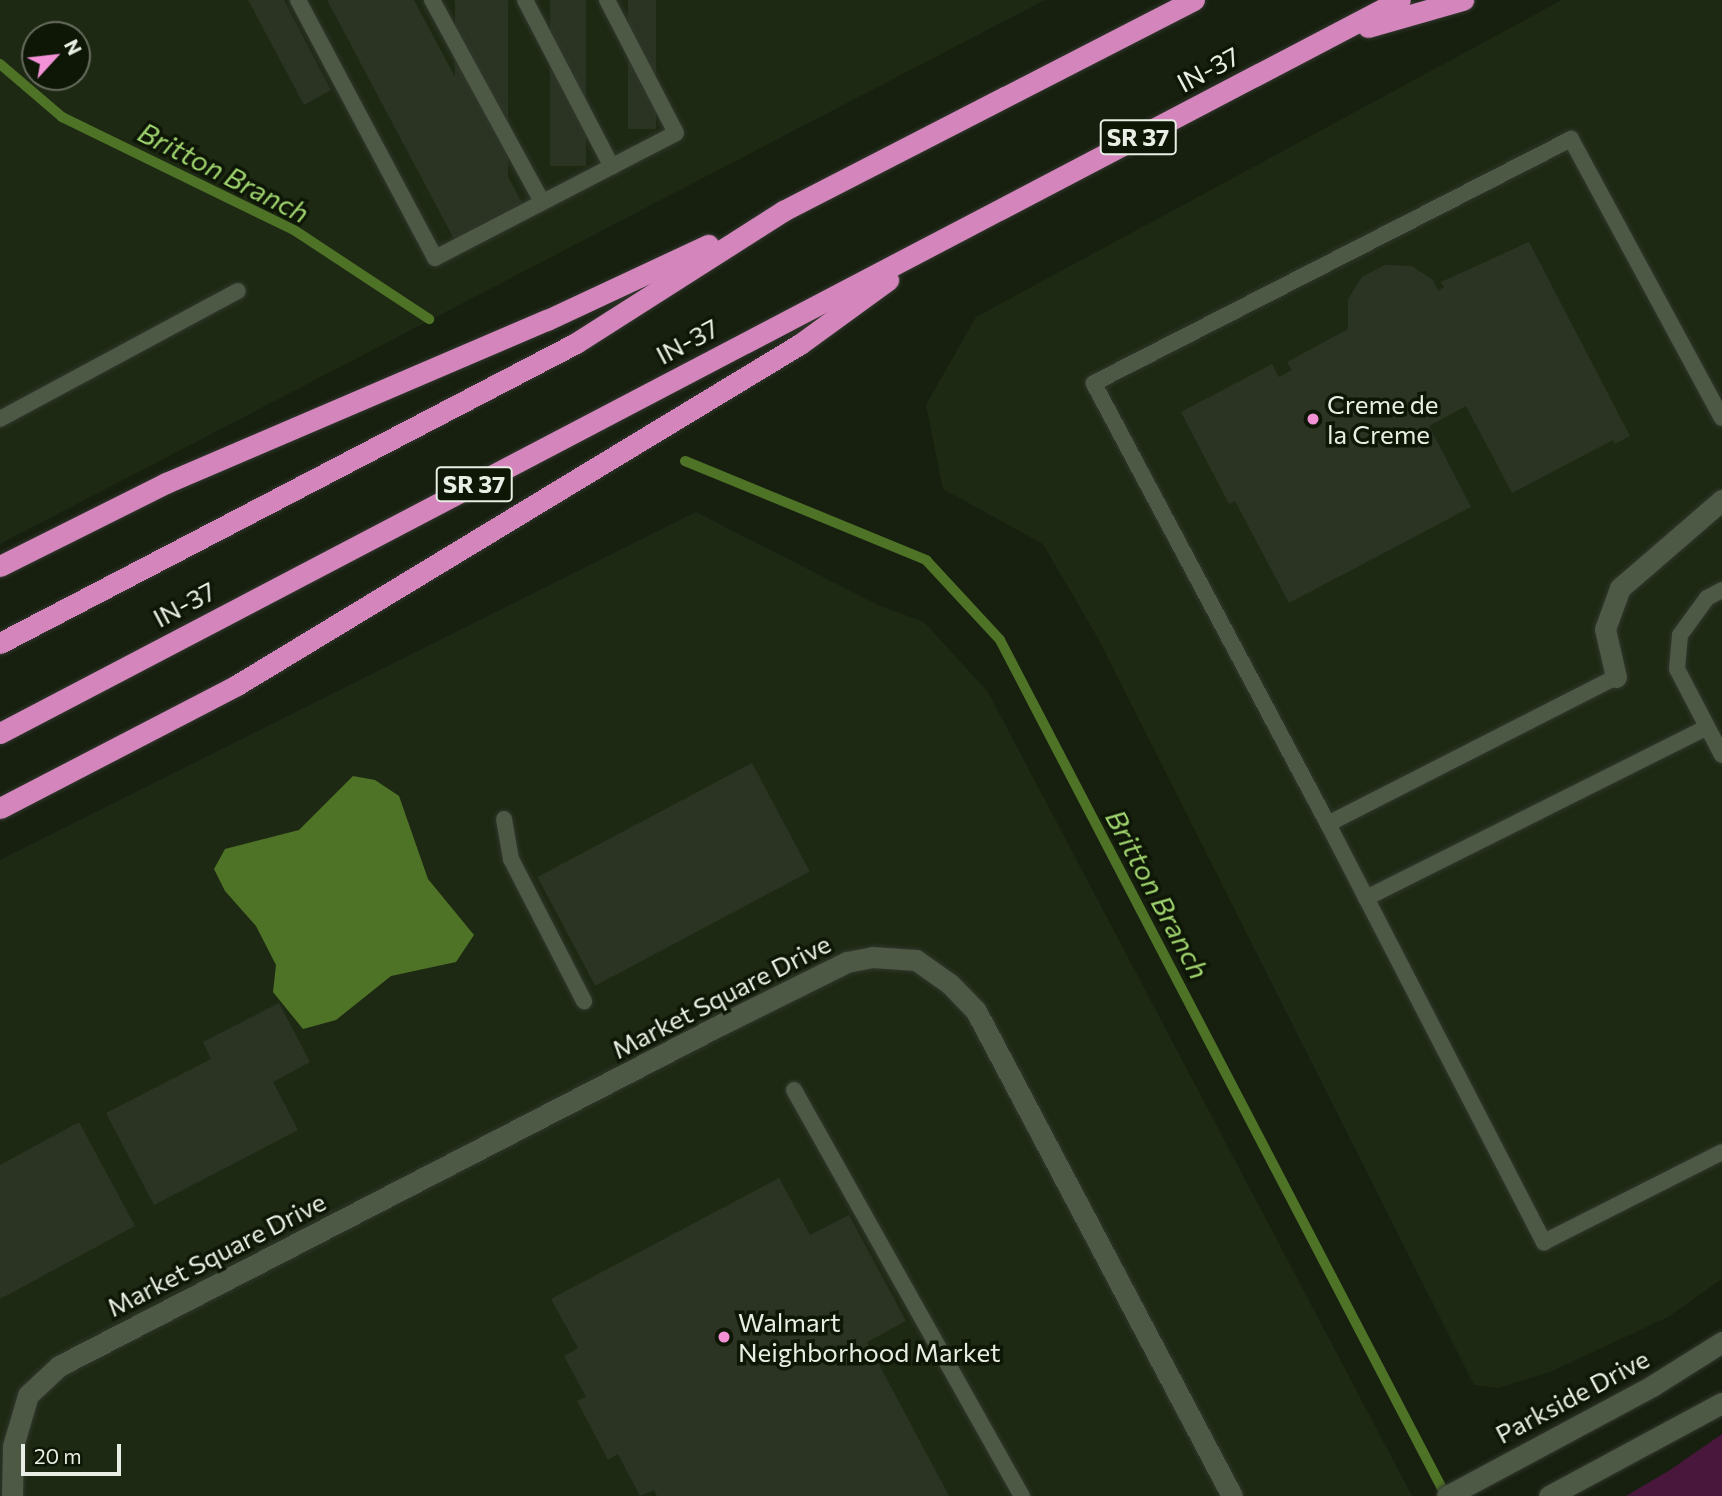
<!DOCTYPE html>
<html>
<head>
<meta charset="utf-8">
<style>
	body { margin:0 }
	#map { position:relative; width:1722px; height:1496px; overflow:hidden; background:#171f0f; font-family:Commissioner,sans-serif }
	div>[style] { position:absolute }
	.built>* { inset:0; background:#1e2913 }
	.green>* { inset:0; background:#48173b }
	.water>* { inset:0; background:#4e7327 }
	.stream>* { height:10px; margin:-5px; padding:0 5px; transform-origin:5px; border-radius:5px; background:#4e7327 }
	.building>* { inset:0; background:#2b3423; transform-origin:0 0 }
	.roads { filter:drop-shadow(0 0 2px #31372d) drop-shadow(0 0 2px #31372d) }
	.service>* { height:16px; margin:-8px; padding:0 8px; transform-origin:8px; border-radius:8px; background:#4d5845 }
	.minor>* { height:21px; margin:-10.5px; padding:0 10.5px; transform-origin:10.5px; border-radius:10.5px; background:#4d5845 }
	.tertiary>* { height:21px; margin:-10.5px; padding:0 10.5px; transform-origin:10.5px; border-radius:10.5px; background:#4d5845 }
	.motorway>* { height:21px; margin:-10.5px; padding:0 10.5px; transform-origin:10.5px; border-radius:10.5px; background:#d486bc }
	.dots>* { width:19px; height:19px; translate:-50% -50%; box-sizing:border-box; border:4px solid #0e1606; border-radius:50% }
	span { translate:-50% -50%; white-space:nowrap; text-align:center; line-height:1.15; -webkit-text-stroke:7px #0e1606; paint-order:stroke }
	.shield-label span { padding:2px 5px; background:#0e1606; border:2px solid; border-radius:5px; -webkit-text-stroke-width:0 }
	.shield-label { font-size:24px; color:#e8eee3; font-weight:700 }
	.street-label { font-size:26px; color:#e8eee3 }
	.poi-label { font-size:26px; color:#e8eee3 }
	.left { translate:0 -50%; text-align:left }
	.water-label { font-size:28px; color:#9ed26d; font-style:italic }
	.north { position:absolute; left:21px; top:21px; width:70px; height:70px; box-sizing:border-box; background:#0e1606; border:2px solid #656c5e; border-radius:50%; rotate:63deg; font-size:19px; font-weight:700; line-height:28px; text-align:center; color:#e8eee3 }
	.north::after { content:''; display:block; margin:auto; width:24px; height:32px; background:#f391d6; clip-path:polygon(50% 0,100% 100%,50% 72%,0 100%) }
	.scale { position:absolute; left:21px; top:1444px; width:100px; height:32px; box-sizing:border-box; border:4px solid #e8eee3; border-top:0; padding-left:9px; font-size:21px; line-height:24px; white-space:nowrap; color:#e8eee3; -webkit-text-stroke:5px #0e1606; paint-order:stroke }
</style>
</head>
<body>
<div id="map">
	<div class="built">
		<i style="clip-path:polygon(evenodd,0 0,1045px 0,0 544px,0 0,35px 35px,77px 35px,77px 77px,35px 77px,35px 35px)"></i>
		<i style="clip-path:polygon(1562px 0,1722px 0,1722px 1279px,1668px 1317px,1550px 1372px,1498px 1388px,1474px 1385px,1099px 640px,1043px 544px,943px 489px,926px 405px,976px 317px)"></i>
		<i style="clip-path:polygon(696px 512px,880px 606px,924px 622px,988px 692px,1412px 1496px,0 1496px,0 860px)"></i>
	</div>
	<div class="green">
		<i style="clip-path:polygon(1722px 1434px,1722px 1496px,1626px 1496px,1670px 1470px)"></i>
	</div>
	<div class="water">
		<i style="clip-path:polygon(353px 776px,375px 780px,399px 796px,428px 879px,474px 935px,456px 962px,391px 976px,336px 1020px,303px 1029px,273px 992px,276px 965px,256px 926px,225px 891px,214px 869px,225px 849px,299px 830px)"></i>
	</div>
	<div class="stream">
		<i style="left:0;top:64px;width:82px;rotate:40.5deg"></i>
		<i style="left:62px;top:117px;width:258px;rotate:26deg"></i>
		<i style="left:294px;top:230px;width:162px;rotate:33.4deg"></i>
		<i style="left:685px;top:461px;width:261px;rotate:22.3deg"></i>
		<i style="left:926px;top:560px;width:109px;rotate:47.2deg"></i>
		<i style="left:1000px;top:640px;width:965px;rotate:62.48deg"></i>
	</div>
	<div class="building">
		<i style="clip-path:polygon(248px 0,284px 0,331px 90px,304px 105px)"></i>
		<i style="clip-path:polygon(327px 0,414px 0,522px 203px,454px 239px)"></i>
		<i style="left:455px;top:0;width:53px;height:211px"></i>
		<i style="left:550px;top:0;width:36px;height:166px"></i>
		<i style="left:628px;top:0;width:28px;height:129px"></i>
		<i style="clip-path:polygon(1529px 242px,1630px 436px,1615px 444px,1613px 440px,1512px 493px,1466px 406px,1429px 426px,1471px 507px,1289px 603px,1235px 501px,1229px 504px,1181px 412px,1272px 364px,1279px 377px,1292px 370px,1287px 362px,1348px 329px,1348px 299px,1362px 277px,1385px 265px,1412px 266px,1433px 280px,1438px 291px,1444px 287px,1441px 282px)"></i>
		<i style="left:752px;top:763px;width:123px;height:243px;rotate:62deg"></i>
		<i style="clip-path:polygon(279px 1003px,310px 1062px,273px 1082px,298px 1130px,154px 1205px,106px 1113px,211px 1059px,203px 1042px)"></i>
		<i style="clip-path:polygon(79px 1122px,135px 1226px,0 1299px,0 1165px)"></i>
		<i style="clip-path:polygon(779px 1178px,810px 1235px,849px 1215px,906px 1321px,867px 1342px,949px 1496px,657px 1496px,654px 1490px,640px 1496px,618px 1454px,608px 1460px,577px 1401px,586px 1397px,564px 1356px,578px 1348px,551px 1299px)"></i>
	</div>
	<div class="roads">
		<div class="service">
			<i style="left:298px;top:0;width:292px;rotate:62deg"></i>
			<i style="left:435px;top:258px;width:271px;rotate:-27.4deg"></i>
			<i style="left:676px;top:133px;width:150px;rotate:-117.4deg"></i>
			<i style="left:432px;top:0;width:230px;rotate:61.4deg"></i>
			<i style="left:525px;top:0;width:188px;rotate:62.5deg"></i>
			<i style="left:0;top:419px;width:270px;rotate:-28.3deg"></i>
			<i style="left:1722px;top:590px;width:17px;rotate:152deg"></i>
			<i style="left:1707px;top:598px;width:46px;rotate:126.1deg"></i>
			<i style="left:1680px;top:635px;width:34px;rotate:95deg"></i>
			<i style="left:1677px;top:669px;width:97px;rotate:62.4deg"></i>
			<i style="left:1616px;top:677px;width:323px;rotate:153deg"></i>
			<i style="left:1328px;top:824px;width:499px;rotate:-118deg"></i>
			<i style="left:1094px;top:383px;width:536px;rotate:-27.09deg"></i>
			<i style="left:1571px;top:139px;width:317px;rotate:61.6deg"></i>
			<i style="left:504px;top:819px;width:41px;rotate:80.1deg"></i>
			<i style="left:511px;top:859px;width:160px;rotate:62.8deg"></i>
			<i style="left:1328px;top:824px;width:471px;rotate:62.7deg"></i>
			<i style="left:1544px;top:1242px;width:199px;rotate:-26.8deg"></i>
			<i style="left:1366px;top:898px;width:381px;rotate:-26.6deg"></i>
			<i style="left:794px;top:1090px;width:466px;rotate:60.7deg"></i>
		</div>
		<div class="minor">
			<i style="left:1616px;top:677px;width:49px;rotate:-102.9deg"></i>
			<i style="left:1605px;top:629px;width:44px;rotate:-69.9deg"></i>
			<i style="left:1620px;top:588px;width:135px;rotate:-40.8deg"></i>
			<i style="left:12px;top:1496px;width:50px;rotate:-88.9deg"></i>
			<i style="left:13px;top:1446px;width:53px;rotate:-73.6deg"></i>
			<i style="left:28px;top:1395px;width:42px;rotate:-43.1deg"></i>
			<i style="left:59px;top:1366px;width:746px;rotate:-27.29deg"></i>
			<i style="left:722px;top:1024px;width:140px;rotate:-26.4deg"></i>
			<i style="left:847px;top:962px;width:25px;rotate:-11deg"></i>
			<i style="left:872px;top:957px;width:44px;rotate:3.9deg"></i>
			<i style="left:916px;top:960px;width:42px;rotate:35.2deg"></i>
			<i style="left:950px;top:984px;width:37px;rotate:46deg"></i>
			<i style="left:976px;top:1011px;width:548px;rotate:62.17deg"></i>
		</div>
		<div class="tertiary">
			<i style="left:1447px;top:1496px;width:233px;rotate:-28.2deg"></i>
			<i style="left:1652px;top:1386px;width:83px;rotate:-32.2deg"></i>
			<i style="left:1549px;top:1496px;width:196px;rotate:-28.3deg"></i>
		</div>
		<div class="motorway">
			<i style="left:1368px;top:27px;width:99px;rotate:-15.9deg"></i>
			<i style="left:0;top:566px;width:186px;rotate:-26.6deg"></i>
			<i style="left:166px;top:483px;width:414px;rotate:-23.2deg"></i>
			<i style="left:547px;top:320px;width:178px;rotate:-25deg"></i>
			<i style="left:0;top:643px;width:649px;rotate:-27.51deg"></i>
			<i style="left:576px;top:343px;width:246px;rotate:-32.5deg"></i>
			<i style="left:783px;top:211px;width:462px;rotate:-27.2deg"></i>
			<i style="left:0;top:733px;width:1580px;rotate:-27.64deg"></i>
			<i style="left:0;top:808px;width:267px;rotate:-27.4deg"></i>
			<i style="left:237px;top:685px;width:658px;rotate:-31.2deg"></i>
			<i style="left:800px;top:344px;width:109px;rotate:-36deg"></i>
		</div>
	</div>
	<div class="dots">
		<i style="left:1313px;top:419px;background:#f391d6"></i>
		<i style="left:724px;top:1337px;background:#f391d6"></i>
	</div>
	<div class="shield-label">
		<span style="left:1138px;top:137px">SR 37</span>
		<span style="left:474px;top:484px">SR 37</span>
	</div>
	<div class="street-label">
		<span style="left:1208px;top:69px;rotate:-28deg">IN-37</span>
		<span style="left:687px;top:341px;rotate:-28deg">IN-37</span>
		<span style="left:184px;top:604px;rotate:-28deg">IN-37</span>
		<span style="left:721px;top:996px;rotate:-27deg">Market Square Drive</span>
		<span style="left:216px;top:1254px;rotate:-27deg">Market Square Drive</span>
		<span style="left:1572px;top:1396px;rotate:-28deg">Parkside Drive</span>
	</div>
	<div class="poi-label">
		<span class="left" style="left:1327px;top:419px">Creme de<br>la Creme</span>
		<span class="left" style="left:738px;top:1337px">Walmart<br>Neighborhood Market</span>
	</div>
	<div class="water-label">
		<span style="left:224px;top:172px;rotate:27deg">Britton Branch</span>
		<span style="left:1158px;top:894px;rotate:62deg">Britton Branch</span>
	</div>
	<div class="north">N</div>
	<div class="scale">20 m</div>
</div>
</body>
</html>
